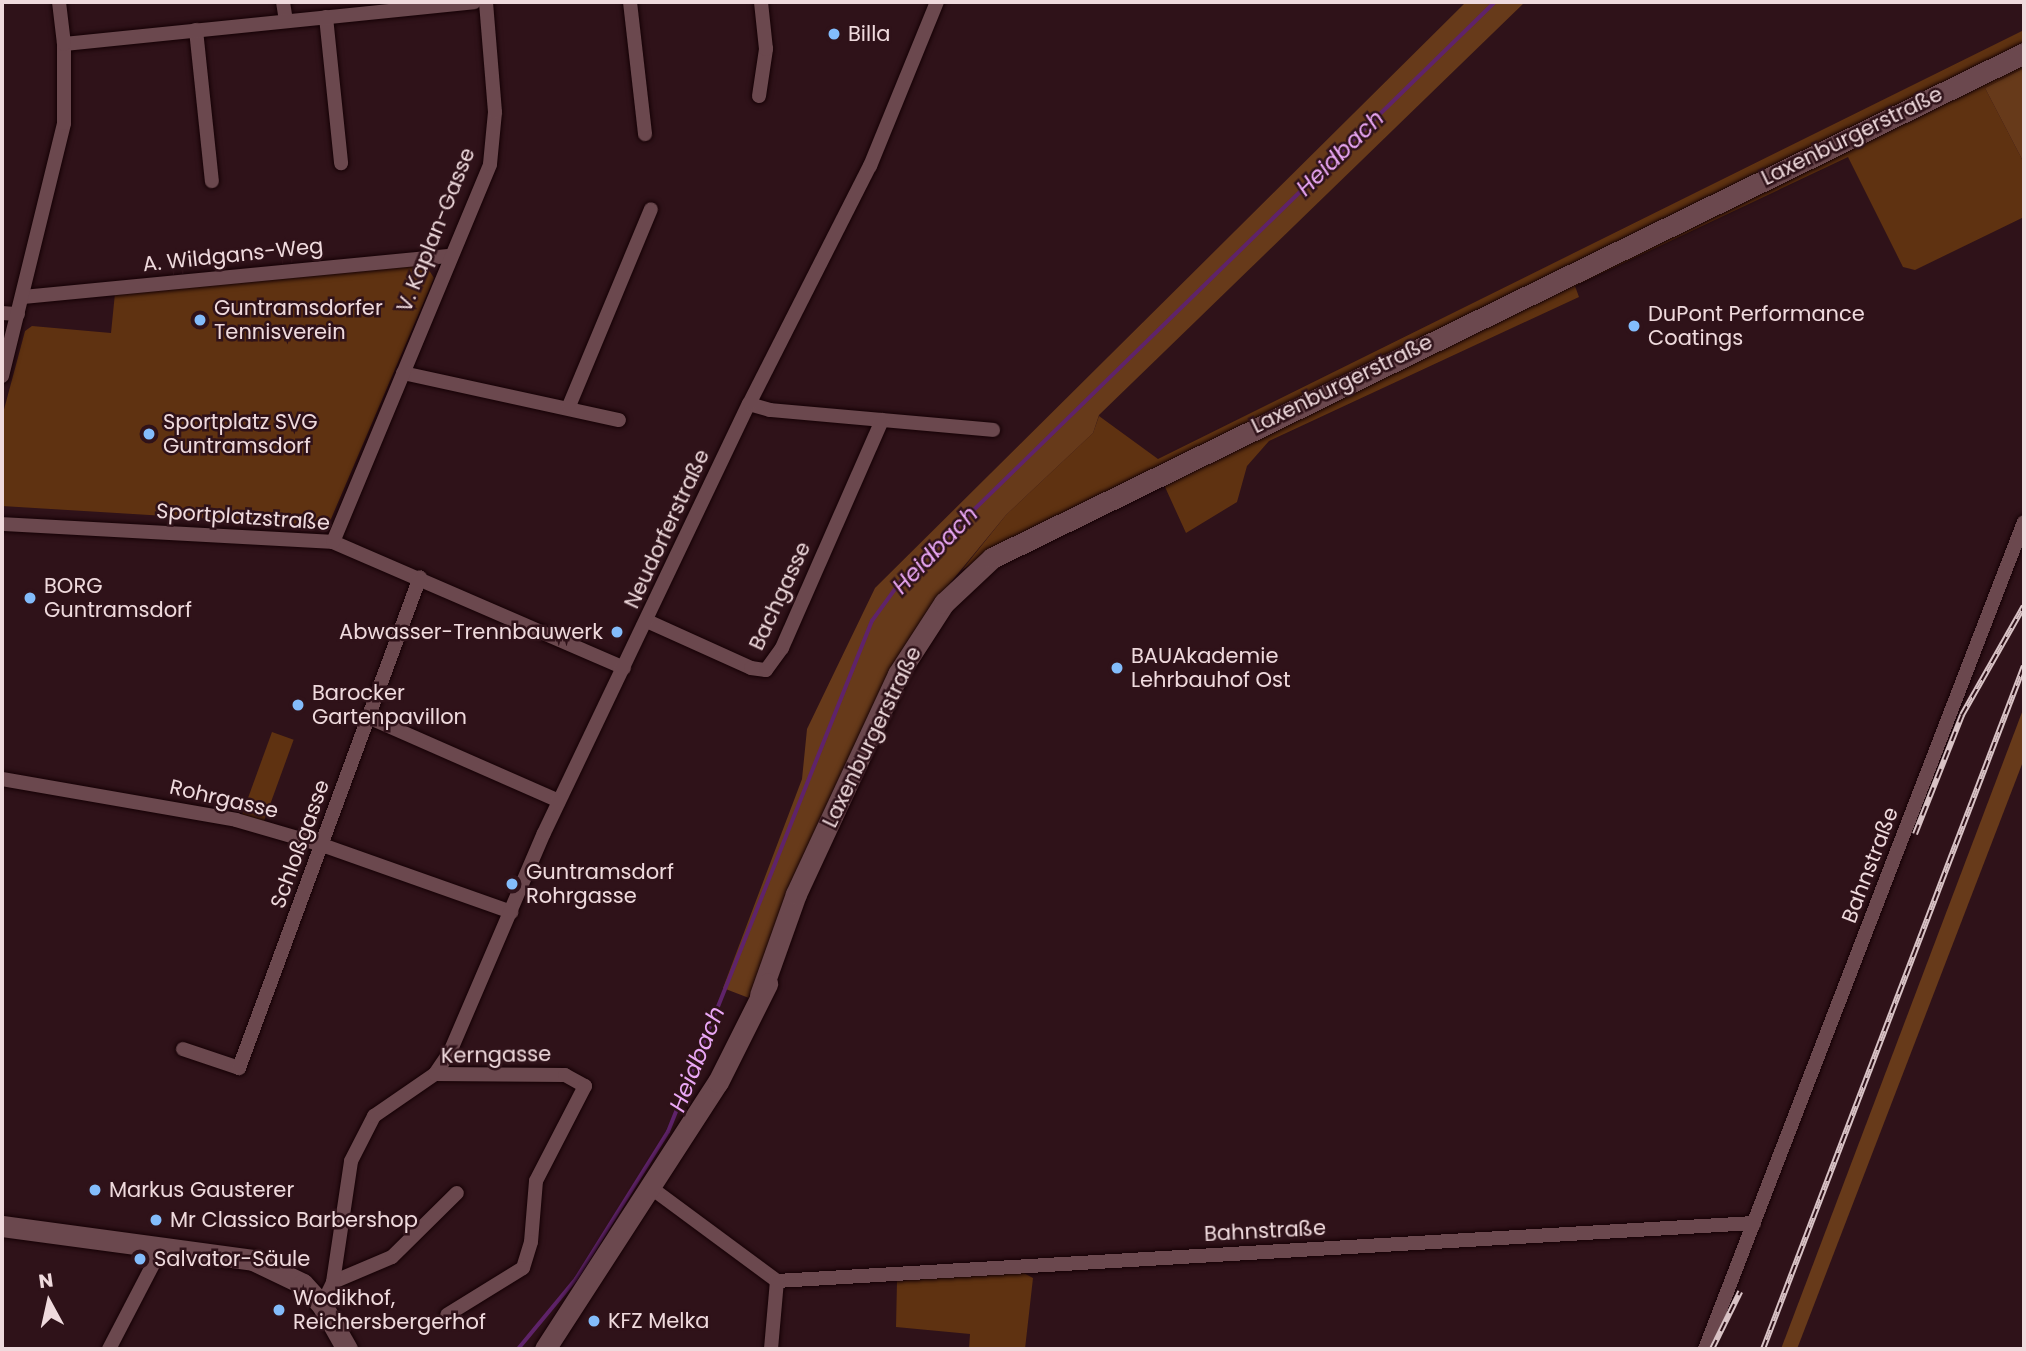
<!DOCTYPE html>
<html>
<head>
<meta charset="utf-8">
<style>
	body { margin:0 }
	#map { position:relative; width:2026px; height:1351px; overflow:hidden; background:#2f1219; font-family:Poppins,sans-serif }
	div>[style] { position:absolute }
	.green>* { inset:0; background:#5f3211; transform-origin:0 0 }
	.forest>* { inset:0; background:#673a1a }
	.stream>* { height:3.5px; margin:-1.75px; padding:0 1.75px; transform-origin:1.75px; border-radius:1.75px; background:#5f236a }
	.roads { filter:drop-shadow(0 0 2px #150105) drop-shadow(0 0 2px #150105) }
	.street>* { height:14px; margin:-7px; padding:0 7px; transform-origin:7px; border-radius:7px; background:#6b484e }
	.secondary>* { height:21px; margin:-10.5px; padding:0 10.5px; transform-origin:10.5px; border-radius:10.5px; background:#6b484e }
	.rail>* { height:6px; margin-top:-3px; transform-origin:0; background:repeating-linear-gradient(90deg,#2f1219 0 10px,#d8c2c5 0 20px); box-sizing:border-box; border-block:2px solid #d8c2c5 }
	.dots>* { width:19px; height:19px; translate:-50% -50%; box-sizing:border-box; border:4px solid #2f1219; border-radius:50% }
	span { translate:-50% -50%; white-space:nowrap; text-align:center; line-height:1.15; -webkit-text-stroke:5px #2f1219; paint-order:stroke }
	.poi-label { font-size:21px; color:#efdadd }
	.left { translate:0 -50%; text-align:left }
	.right { translate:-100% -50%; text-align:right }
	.street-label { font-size:21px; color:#efdadd }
	.water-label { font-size:23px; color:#eaa7f5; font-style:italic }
	.frame { position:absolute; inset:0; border:4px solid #efdadd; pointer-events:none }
	.north { position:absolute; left:14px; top:1267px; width:70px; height:70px; -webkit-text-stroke:5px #2f1219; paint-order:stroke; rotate:352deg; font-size:19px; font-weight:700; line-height:28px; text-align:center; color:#efdadd }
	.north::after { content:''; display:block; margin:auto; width:24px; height:32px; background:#efdadd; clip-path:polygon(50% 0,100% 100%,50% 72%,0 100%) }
</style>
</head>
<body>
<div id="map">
	<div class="green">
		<i style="clip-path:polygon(2024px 30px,2024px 44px,1000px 545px,962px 570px,1006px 515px,1093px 433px,1099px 416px,1158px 459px)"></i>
		<i style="clip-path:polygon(2024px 58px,2024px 68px,1985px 88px,2024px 163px,2024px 217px,1915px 270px,1903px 267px,1848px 157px,1575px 286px,1579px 297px,1269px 441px,1247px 466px,1237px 502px,1186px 533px,1165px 487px,1177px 471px)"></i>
		<i style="clip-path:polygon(425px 264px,434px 278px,328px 526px,2px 506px,2px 417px,25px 331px,32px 326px,111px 333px,115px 293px)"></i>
		<i style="left:272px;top:732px;width:23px;height:89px;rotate:20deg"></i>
		<i style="clip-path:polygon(1022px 1272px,1033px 1278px,1025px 1349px,969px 1349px,970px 1334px,896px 1327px,897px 1281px)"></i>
	</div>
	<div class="forest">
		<i style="clip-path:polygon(1466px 2px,1525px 2px,1099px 415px,1093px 433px,1006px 515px,928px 610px,749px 998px,723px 988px,802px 779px,807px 729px,875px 588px)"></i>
		<i style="clip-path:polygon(2024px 68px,2023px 115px,2024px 163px,1985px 88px)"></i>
		<i style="clip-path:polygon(2024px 707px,2024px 759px,1797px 1349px,1781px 1349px)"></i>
	</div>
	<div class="stream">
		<i style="left:518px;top:1349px;width:91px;rotate:-50.4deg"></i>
		<i style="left:576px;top:1279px;width:173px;rotate:-58deg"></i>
		<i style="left:668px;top:1132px;width:550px;rotate:-68.24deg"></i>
		<i style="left:872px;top:621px;width:49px;rotate:-54.1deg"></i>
		<i style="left:901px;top:581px;width:830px;rotate:-44.27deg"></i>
	</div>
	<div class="roads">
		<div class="street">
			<i style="left:283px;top:2px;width:19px;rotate:81deg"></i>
			<i style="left:630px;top:2px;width:133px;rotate:83.5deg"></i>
			<i style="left:326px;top:17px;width:147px;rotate:84.1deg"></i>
			<i style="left:196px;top:30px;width:152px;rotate:84deg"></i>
			<i style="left:64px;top:44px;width:412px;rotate:-5.8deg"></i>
			<i style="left:759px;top:96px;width:48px;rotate:-81.5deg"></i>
			<i style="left:766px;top:49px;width:47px;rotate:-96.1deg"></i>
			<i style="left:23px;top:297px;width:427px;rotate:-5.5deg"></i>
			<i style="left:2px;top:313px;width:16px;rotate:4deg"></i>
			<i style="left:403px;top:373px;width:221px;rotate:12.3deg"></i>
			<i style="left:2px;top:376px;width:260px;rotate:-76.2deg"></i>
			<i style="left:64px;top:123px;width:79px;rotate:-90deg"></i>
			<i style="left:64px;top:44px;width:42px;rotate:-96.8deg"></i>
			<i style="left:749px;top:404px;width:22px;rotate:16deg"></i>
			<i style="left:770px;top:410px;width:224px;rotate:5.1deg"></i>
			<i style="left:569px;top:406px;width:213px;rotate:-67.4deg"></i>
			<i style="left:2px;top:524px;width:331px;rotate:3.1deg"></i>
			<i style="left:333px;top:542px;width:317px;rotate:23.4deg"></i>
			<i style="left:333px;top:542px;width:409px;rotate:-67.4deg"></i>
			<i style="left:490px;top:164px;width:52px;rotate:-84.5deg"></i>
			<i style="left:495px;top:112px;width:110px;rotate:-94.7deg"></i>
			<i style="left:647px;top:621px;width:114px;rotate:24.3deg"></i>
			<i style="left:751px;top:668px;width:15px;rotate:8deg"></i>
			<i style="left:766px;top:670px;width:27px;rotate:-54deg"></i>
			<i style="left:782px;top:648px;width:249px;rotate:-66.3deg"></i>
			<i style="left:370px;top:718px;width:206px;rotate:23.7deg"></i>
			<i style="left:2px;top:779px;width:238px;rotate:9.9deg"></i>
			<i style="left:236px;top:820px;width:90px;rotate:16.2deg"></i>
			<i style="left:322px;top:845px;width:201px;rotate:19.5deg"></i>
			<i style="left:183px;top:1049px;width:59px;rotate:18.7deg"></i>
			<i style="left:239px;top:1068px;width:523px;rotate:-69.76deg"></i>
			<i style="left:435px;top:1074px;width:27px;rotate:-56deg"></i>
			<i style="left:450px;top:1052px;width:238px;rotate:-66.8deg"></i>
			<i style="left:544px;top:833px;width:475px;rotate:-64.5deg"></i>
			<i style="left:749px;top:404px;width:267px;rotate:-63.1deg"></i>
			<i style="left:870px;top:166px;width:177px;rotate:-67.8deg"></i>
			<i style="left:650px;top:1187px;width:158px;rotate:36.5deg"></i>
			<i style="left:777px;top:1281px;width:979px;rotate:-3.4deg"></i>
			<i style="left:333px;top:1282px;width:64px;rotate:-23deg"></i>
			<i style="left:392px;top:1257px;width:91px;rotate:-44.6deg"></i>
			<i style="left:322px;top:1305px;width:25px;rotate:-64deg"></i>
			<i style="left:333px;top:1282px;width:122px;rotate:-81.5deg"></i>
			<i style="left:351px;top:1161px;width:51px;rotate:-62.9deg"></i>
			<i style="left:374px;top:1116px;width:74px;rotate:-34.5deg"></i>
			<i style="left:435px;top:1074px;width:130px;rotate:0.4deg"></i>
			<i style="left:565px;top:1075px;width:23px;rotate:29deg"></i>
			<i style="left:585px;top:1086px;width:107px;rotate:117.3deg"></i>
			<i style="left:536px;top:1181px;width:61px;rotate:94.7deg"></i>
			<i style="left:531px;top:1242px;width:27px;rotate:107deg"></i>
			<i style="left:523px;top:1268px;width:89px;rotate:148.3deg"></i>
			<i style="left:109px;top:1349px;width:115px;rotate:-62.5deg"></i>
			<i style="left:771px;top:1349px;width:68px;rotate:-85deg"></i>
			<i style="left:1705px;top:1349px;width:886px;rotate:-68.91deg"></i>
		</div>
		<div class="secondary">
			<i style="left:760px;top:995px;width:107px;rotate:-70.4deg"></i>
			<i style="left:796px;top:894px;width:242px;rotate:-65.1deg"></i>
			<i style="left:898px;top:674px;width:85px;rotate:-57.1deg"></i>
			<i style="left:944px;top:603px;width:66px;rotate:-43.2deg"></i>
			<i style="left:992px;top:558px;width:1149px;rotate:-26.07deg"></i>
			<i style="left:2px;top:1226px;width:253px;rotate:7.7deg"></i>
			<i style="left:253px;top:1260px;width:55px;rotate:25.6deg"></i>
			<i style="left:303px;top:1284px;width:28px;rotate:48deg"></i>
			<i style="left:322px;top:1305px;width:51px;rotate:60.4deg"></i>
			<i style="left:545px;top:1349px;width:318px;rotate:-57.1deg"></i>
			<i style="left:718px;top:1082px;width:110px;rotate:-63.4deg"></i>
		</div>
	</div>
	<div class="rail">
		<i style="left:1915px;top:834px;width:128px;rotate:-68.4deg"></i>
		<i style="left:1962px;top:715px;width:125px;rotate:-60.4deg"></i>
		<i style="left:1712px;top:1349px;width:64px;rotate:-63.8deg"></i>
		<i style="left:1763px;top:1349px;width:731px;rotate:-69.09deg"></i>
	</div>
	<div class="dots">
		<i style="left:834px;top:34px;background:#83bcfb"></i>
		<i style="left:200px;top:320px;background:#83bcfb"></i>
		<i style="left:1634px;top:326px;background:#83bcfb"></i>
		<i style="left:149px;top:434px;background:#83bcfb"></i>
		<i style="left:30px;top:598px;background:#83bcfb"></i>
		<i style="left:617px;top:632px;background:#83bcfb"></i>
		<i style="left:1117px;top:668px;background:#83bcfb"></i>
		<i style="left:298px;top:705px;background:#83bcfb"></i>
		<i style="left:512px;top:884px;background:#83bcfb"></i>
		<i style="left:95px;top:1190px;background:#83bcfb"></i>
		<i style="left:156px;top:1220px;background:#83bcfb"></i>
		<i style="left:140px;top:1259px;background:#83bcfb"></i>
		<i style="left:279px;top:1310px;background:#83bcfb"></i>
		<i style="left:594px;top:1321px;background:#83bcfb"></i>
	</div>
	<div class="poi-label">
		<span class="left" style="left:848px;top:34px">Billa</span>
		<span class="left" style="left:214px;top:320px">Guntramsdorfer<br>Tennisverein</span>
		<span class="left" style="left:1648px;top:326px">DuPont Performance<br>Coatings</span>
		<span class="left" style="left:163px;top:434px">Sportplatz SVG<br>Guntramsdorf</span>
		<span class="left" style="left:44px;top:598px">BORG<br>Guntramsdorf</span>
		<span class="right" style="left:603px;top:632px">Abwasser-Trennbauwerk</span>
		<span class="left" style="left:1131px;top:668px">BAUAkademie<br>Lehrbauhof Ost</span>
		<span class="left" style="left:312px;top:705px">Barocker<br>Gartenpavillon</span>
		<span class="left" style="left:526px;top:884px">Guntramsdorf<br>Rohrgasse</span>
		<span class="left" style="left:109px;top:1190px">Markus Gausterer</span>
		<span class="left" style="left:170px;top:1220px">Mr Classico Barbershop</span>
		<span class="left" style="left:154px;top:1259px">Salvator-Säule</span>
		<span class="left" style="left:293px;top:1310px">Wodikhof,<br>Reichersbergerhof</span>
		<span class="left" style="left:608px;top:1321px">KFZ Melka</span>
	</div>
	<div class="street-label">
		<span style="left:1852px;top:136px;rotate:-26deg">Laxenburgerstraße</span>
		<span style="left:436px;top:230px;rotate:-68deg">V. Kaplan-Gasse</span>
		<span style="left:233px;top:255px;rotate:-6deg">A. Wildgans-Weg</span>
		<span style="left:1342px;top:384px;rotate:-26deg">Laxenburgerstraße</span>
		<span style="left:243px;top:517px;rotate:4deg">Sportplatzstraße</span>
		<span style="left:667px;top:529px;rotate:-65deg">Neudorferstraße</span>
		<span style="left:780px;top:596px;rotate:-65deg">Bachgasse</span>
		<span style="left:872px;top:737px;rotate:-64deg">Laxenburgerstraße</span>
		<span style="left:224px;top:799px;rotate:13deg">Rohrgasse</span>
		<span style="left:300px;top:844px;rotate:-70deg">Schloßgasse</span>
		<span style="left:1870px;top:865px;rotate:-69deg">Bahnstraße</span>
		<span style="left:496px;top:1055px;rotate:-1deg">Kerngasse</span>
		<span style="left:1265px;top:1231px;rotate:-3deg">Bahnstraße</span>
	</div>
	<div class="water-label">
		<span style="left:1340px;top:153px;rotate:-44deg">Heidbach</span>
		<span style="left:935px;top:550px;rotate:-46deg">Heidbach</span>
		<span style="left:697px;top:1059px;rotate:-68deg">Heidbach</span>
	</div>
	<div class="frame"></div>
	<div class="north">N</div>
</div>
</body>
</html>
